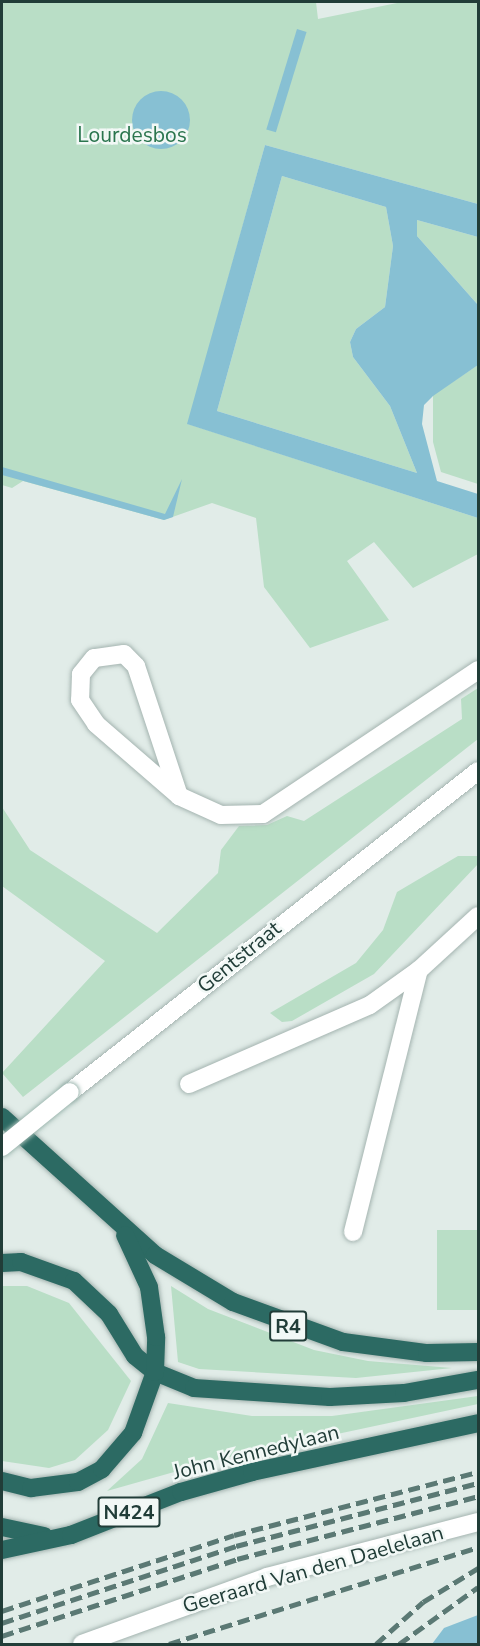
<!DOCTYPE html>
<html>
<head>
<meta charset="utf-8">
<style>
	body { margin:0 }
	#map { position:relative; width:480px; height:1646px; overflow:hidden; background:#e1ece8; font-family:"Nunito Sans",sans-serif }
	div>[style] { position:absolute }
	.green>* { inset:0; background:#b9dec6; transform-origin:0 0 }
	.water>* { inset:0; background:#87c0d3; transform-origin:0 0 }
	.round { border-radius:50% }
	.roads { filter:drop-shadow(0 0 2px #a4b4b0) drop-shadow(0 0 2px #a4b4b0) }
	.street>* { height:18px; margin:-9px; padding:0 9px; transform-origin:9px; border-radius:9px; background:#fff }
	.secondary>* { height:18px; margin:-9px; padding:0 9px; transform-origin:9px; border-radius:9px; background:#fff }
	.highway>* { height:18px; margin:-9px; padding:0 9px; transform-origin:9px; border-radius:9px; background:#2c6a63 }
	.rail>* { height:4.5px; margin-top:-2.25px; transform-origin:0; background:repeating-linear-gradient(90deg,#5b7974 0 12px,transparent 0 18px) }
	.bridges { filter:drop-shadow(0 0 2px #9fb8b1) drop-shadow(0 0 2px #9fb8b1) }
	.secondary-bridge>* { height:18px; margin:-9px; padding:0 9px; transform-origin:9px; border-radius:9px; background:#fff }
	span { translate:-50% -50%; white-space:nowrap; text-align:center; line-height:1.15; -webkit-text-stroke:5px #f2f8f6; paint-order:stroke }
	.shield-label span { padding:2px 4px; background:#f2f8f6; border:2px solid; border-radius:4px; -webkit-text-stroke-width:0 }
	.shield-label { font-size:20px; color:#213d38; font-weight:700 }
	.park-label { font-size:21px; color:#2a754e }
	.street-label { font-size:21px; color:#213d38 }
	.frame { position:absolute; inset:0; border:3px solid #213d38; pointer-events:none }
</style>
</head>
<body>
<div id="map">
	<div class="green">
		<i style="clip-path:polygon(2px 2px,316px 2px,318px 19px,402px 2px,478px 2px,478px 204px,265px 145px,188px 424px,478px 518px,478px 554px,413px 588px,374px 542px,347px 561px,389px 620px,310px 648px,264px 587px,256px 518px,212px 503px,164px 520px,23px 481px,12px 488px,2px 485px)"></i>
		<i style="clip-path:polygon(282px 176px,386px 207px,393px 246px,385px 307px,356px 329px,350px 342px,353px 357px,390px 406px,417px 473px,217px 411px)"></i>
		<i style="clip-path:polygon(417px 220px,478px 237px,478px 305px,417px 236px)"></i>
		<i style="clip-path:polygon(478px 365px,478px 484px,441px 472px,433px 442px,433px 395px)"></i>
		<i style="clip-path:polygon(478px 688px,478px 739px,23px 1097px,2px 1073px,105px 961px,2px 886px,2px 807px,30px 850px,157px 933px,218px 873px,221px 850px,239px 826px,267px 825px,287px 816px,304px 821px,462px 719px,461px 699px)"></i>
		<i style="clip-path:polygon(458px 856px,478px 856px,478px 864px,374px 974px,292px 1021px,282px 1022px,270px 1013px,356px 963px,383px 930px,397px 892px)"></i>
		<i style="left:478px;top:1230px;width:80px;height:41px;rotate:90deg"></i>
		<i style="clip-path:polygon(2px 1286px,27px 1286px,69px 1303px,131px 1381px,108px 1430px,75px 1460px,49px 1468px,2px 1461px)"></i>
		<i style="clip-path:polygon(171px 1286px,208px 1309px,314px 1350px,368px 1361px,452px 1368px,356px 1378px,199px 1369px,178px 1362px)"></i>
		<i style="clip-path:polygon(478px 1396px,478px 1404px,220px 1459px,107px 1491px,142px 1459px,168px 1403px,252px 1416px,332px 1416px)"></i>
	</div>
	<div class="water">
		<i style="left:297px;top:29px;width:10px;height:105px;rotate:17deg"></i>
		<i class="round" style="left:132px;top:91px;width:58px;height:58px"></i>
		<i style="clip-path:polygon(evenodd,265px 145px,478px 204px,478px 237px,417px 220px,417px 236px,478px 305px,478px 365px,433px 396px,424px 405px,422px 424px,437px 481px,478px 494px,478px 518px,187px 424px,265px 145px,282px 176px,386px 207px,393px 246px,385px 307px,356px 329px,350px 342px,353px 357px,390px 406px,417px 473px,217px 411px,282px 176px)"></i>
		<i style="clip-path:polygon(2px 467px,165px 514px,182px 479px,173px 517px,164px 520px,2px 475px)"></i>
		<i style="clip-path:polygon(478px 1615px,478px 1644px,432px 1644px,444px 1628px)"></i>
	</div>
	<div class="roads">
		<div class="street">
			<i style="left:179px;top:796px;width:137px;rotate:-108.3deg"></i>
			<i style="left:136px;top:666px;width:17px;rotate:-135deg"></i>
			<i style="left:124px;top:654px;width:30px;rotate:172deg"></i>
			<i style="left:94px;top:658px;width:21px;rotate:129deg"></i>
			<i style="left:81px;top:674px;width:26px;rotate:92deg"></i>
			<i style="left:80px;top:700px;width:29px;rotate:56deg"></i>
			<i style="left:96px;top:724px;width:110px;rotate:40.9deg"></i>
			<i style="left:179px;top:796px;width:46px;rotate:24.3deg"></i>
			<i style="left:221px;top:815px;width:42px;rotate:-1.4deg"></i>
			<i style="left:263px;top:814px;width:259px;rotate:-33.8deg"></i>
			<i style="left:189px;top:1084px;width:197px;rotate:-23.6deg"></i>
			<i style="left:370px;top:1005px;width:60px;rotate:-35.5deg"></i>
			<i style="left:419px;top:970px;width:80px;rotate:-42.5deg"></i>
			<i style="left:353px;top:1232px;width:270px;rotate:-75.9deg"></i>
			<i style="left:82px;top:1644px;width:197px;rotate:-19.9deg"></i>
			<i style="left:267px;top:1577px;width:218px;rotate:-14.6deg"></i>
		</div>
		<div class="secondary">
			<i style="left:70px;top:1092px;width:519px;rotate:-38.19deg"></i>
		</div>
		<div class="highway">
			<i style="left:2px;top:1117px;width:206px;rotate:42deg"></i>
			<i style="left:155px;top:1255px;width:91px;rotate:31.1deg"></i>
			<i style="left:233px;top:1302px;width:117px;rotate:20deg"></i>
			<i style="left:343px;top:1342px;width:85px;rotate:7.5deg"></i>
			<i style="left:427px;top:1353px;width:51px;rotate:-1.1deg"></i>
			<i style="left:2px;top:1263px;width:19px;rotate:-3deg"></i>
			<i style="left:21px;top:1262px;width:56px;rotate:19.7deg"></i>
			<i style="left:74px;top:1281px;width:48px;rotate:43.3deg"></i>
			<i style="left:109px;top:1314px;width:49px;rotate:58.2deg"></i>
			<i style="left:135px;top:1356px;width:26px;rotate:39deg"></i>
			<i style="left:155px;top:1372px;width:42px;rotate:22.3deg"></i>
			<i style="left:194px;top:1388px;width:136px;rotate:3.8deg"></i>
			<i style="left:330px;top:1397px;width:74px;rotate:-3.1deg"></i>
			<i style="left:404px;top:1393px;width:75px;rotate:-10deg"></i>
			<i style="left:2px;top:1481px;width:30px;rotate:14deg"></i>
			<i style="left:31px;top:1488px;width:47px;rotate:-7.3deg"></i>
			<i style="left:78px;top:1482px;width:27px;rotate:-28deg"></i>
			<i style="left:102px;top:1469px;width:48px;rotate:-49.3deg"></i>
			<i style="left:133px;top:1433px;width:65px;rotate:-70.2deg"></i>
			<i style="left:155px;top:1372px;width:35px;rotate:-88deg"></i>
			<i style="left:156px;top:1337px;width:50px;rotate:-98deg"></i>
			<i style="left:149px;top:1287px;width:57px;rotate:-114.8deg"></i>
			<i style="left:2px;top:1527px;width:43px;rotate:12.1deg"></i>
			<i style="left:2px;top:1550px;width:71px;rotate:-12.3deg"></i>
			<i style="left:71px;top:1535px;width:118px;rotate:-21.4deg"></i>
			<i style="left:181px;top:1492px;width:74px;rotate:-15.7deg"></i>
			<i style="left:252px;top:1472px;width:231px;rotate:-12.2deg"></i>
		</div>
	</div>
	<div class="rail">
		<i style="left:2px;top:1611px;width:244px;rotate:-18.1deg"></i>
		<i style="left:234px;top:1535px;width:252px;rotate:-14.5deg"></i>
		<i style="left:2px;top:1623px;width:246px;rotate:-18.2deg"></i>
		<i style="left:236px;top:1546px;width:250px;rotate:-14.6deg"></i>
		<i style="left:2px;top:1636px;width:247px;rotate:-18.1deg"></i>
		<i style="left:237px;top:1559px;width:249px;rotate:-14.6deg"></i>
		<i style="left:169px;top:1644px;width:324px;rotate:-17.4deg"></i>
		<i style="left:376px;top:1644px;width:63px;rotate:-41.8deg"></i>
		<i style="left:423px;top:1602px;width:65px;rotate:-31.7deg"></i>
		<i style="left:399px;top:1644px;width:97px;rotate:-35.8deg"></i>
	</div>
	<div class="bridges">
		<div class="secondary-bridge">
			<i style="left:2px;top:1147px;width:87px;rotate:-39deg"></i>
		</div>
	</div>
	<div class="shield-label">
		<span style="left:288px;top:1326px">R4</span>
		<span style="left:129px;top:1512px">N424</span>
	</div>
	<div class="park-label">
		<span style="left:132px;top:135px">Lourdesbos</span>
	</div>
	<div class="street-label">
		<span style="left:239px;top:957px;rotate:-39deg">Gentstraat</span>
		<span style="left:256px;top:1452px;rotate:-14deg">John Kennedylaan</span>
		<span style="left:313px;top:1569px;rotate:-16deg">Geeraard Van den Daelelaan</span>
	</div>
	<div class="frame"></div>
</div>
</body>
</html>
